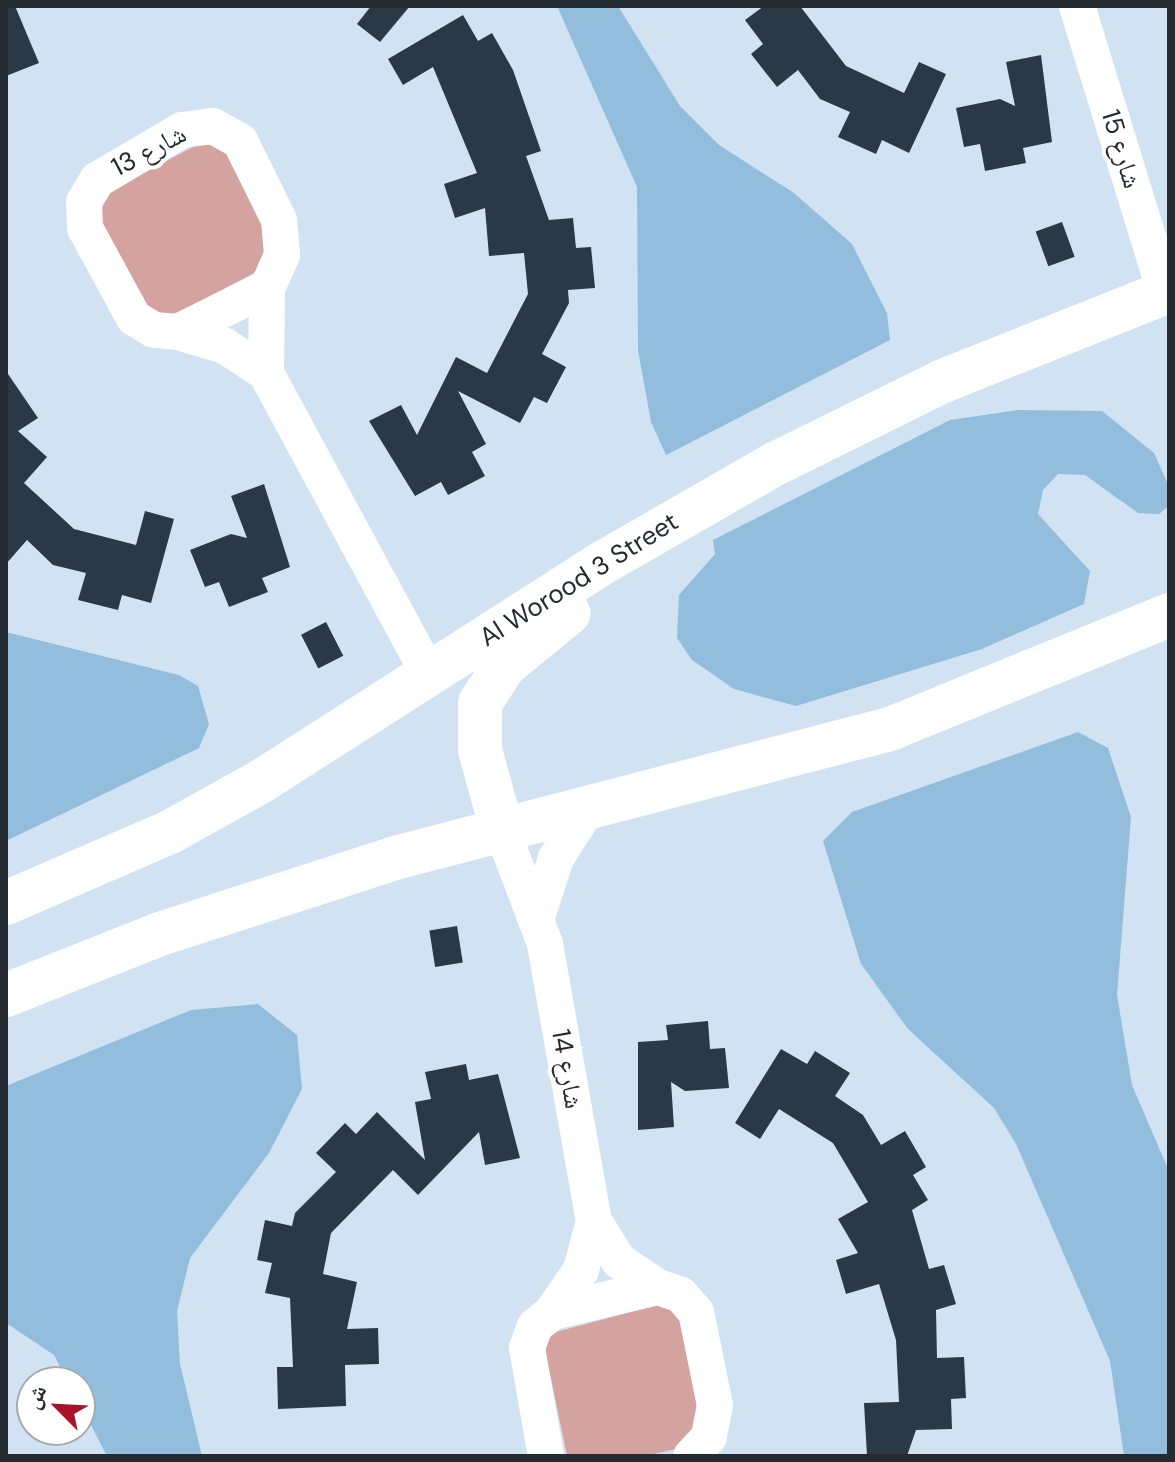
<!DOCTYPE html>
<html>
<head>
<meta charset="utf-8">
<style>
	body { margin:0 }
	#map { position:relative; width:1175px; height:1462px; overflow:hidden; background:#d1e3f2; font-family:"DM Sans","Noto Naskh Arabic",sans-serif }
	div>[style] { position:absolute }
	.green>* { inset:0; background:#d4a29f }
	.water>* { inset:0; background:#93bddd }
	.building>* { inset:0; background:#2a3945; transform-origin:0 0 }
	.street>* { height:36px; margin:-18px; padding:0 18px; transform-origin:18px; border-radius:18px; background:#fff }
	.secondary>* { height:44px; margin:-22px; padding:0 22px; transform-origin:22px; border-radius:22px; background:#fff }
	span { translate:-50% -50%; white-space:nowrap; text-align:center; line-height:1.15; -webkit-text-stroke:8px #fff; paint-order:stroke }
	.street-label { font-size:26px; color:#232b30 }
	.frame { position:absolute; inset:0; border:8px solid #232b30; pointer-events:none }
	.north { position:absolute; left:16px; top:1366px; width:80px; height:80px; box-sizing:border-box; background:#fff; border:2px solid #a7aaac; border-radius:50%; rotate:294deg; font-size:22px; font-weight:700; line-height:32px; text-align:center; color:#232b30 }
	.north::after { content:''; display:block; margin:auto; width:28px; height:36px; background:#a91227; clip-path:polygon(50% 0,100% 100%,50% 72%,0 100%) }
</style>
</head>
<body>
<div id="map">
	<div class="green">
		<i style="clip-path:polygon(207px 140px,228px 155px,270px 237px,258px 271px,172px 316px,148px 311px,100px 221px,101px 194px)"></i>
		<i style="clip-path:polygon(657px 1305px,680px 1314px,705px 1417px,685px 1447px,645px 1456px,567px 1456px,544px 1345px,552px 1333px)"></i>
	</div>
	<div class="water">
		<i style="clip-path:polygon(557px 6px,618px 6px,680px 106px,719px 145px,794px 193px,852px 244px,887px 313px,890px 340px,666px 455px,651px 422px,638px 350px,637px 187px)"></i>
		<i style="clip-path:polygon(1018px 410px,1102px 411px,1154px 453px,1167px 482px,1169px 506px,1159px 514px,1138px 513px,1085px 475px,1058px 474px,1043px 490px,1038px 514px,1090px 571px,1084px 604px,982px 649px,796px 706px,734px 689px,692px 660px,677px 638px,679px 595px,715px 554px,713px 540px,950px 420px)"></i>
		<i style="clip-path:polygon(6px 632px,179px 675px,198px 686px,209px 724px,199px 748px,6px 841px)"></i>
		<i style="clip-path:polygon(1078px 732px,1108px 748px,1131px 817px,1117px 995px,1132px 1085px,1169px 1171px,1169px 1456px,1124px 1456px,1110px 1361px,1016px 1144px,994px 1108px,908px 1029px,861px 964px,823px 841px,852px 812px)"></i>
		<i style="clip-path:polygon(258px 1004px,297px 1035px,302px 1089px,269px 1153px,190px 1258px,177px 1311px,180px 1364px,202px 1456px,107px 1456px,80px 1404px,80px 1382px,68px 1382px,54px 1355px,6px 1323px,6px 1086px,191px 1010px)"></i>
	</div>
	<div class="building">
		<i style="clip-path:polygon(6px 6px,15px 6px,39px 63px,6px 76px)"></i>
		<i style="clip-path:polygon(371px 6px,410px 6px,380px 42px,357px 24px)"></i>
		<i style="clip-path:polygon(764px 6px,800px 6px,846px 66px,904px 93px,919px 62px,946px 74px,909px 153px,882px 140px,876px 154px,838px 137px,850px 112px,820px 99px,798px 70px,777px 87px,751px 54px,763px 44px,745px 20px)"></i>
		<i style="clip-path:polygon(463px 15px,478px 41px,492px 33px,513px 70px,541px 151px,526px 156px,549px 220px,573px 218px,576px 248px,591px 247px,595px 288px,568px 290px,569px 303px,542px 354px,566px 367px,547px 403px,534px 397px,520px 423px,458px 391px,486px 444px,472px 452px,485px 476px,448px 495px,441px 482px,415px 496px,369px 421px,401px 405px,417px 435px,456px 357px,487px 373px,528px 294px,524px 253px,489px 256px,485px 208px,455px 218px,444px 184px,477px 173px,433px 67px,403px 85px,388px 59px)"></i>
		<i style="clip-path:polygon(1041px 55px,1052px 142px,1023px 148px,1026px 163px,985px 171px,980px 144px,964px 147px,956px 108px,1000px 99px,1015px 106px,1006px 62px)"></i>
		<i style="left:1062px;top:222px;width:37px;height:28px;rotate:70deg"></i>
		<i style="clip-path:polygon(6px 371px,38px 418px,18px 431px,47px 457px,24px 483px,74px 529px,136px 545px,145px 511px,174px 519px,151px 603px,122px 595px,118px 610px,78px 600px,86px 573px,53px 565px,27px 540px,6px 564px)"></i>
		<i style="clip-path:polygon(264px 484px,290px 567px,262px 578px,268px 592px,229px 607px,219px 582px,205px 587px,190px 550px,231px 534px,247px 538px,231px 496px)"></i>
		<i style="left:326px;top:622px;width:38px;height:28px;rotate:63deg"></i>
		<i style="left:457px;top:926px;width:37px;height:28px;rotate:81deg"></i>
		<i style="clip-path:polygon(708px 1021px,710px 1049px,725px 1048px,729px 1088px,685px 1091px,671px 1082px,674px 1127px,638px 1130px,638px 1042px,668px 1040px,666px 1025px)"></i>
		<i style="clip-path:polygon(781px 1049px,807px 1064px,815px 1051px,850px 1073px,835px 1096px,863px 1115px,881px 1145px,905px 1131px,926px 1167px,913px 1175px,928px 1200px,912px 1210px,929px 1269px,944px 1265px,956px 1304px,936px 1310px,937px 1358px,964px 1357px,966px 1398px,951px 1399px,952px 1429px,916px 1430px,907px 1456px,867px 1456px,864px 1403px,899px 1402px,896px 1340px,879px 1284px,846px 1294px,836px 1260px,858px 1253px,838px 1219px,868px 1202px,833px 1143px,779px 1109px,760px 1139px,735px 1123px)"></i>
		<i style="clip-path:polygon(466px 1064px,469px 1080px,498px 1074px,520px 1158px,485px 1165px,479px 1132px,418px 1195px,393px 1170px,331px 1233px,323px 1274px,357px 1282px,347px 1329px,378px 1328px,379px 1364px,345px 1365px,346px 1406px,278px 1409px,277px 1367px,293px 1367px,290px 1298px,265px 1293px,272px 1263px,257px 1260px,265px 1220px,292px 1226px,295px 1213px,336px 1172px,316px 1153px,345px 1123px,356px 1134px,377px 1112px,425px 1160px,415px 1102px,431px 1099px,425px 1072px)"></i>
	</div>
	<div class="street">
		<i style="left:1077px;top:6px;width:299px;rotate:72.9deg"></i>
		<i style="left:213px;top:126px;width:31px;rotate:29deg"></i>
		<i style="left:240px;top:141px;width:88px;rotate:63.7deg"></i>
		<i style="left:279px;top:220px;width:35px;rotate:85deg"></i>
		<i style="left:282px;top:255px;width:36px;rotate:114deg"></i>
		<i style="left:267px;top:288px;width:99px;rotate:153.7deg"></i>
		<i style="left:178px;top:332px;width:24px;rotate:-175deg"></i>
		<i style="left:154px;top:330px;width:23px;rotate:-149deg"></i>
		<i style="left:134px;top:318px;width:102px;rotate:-118.6deg"></i>
		<i style="left:85px;top:228px;width:26px;rotate:-92deg"></i>
		<i style="left:84px;top:202px;width:26px;rotate:-59deg"></i>
		<i style="left:97px;top:180px;width:99px;rotate:-30.5deg"></i>
		<i style="left:182px;top:130px;width:31px;rotate:-7deg"></i>
		<i style="left:178px;top:332px;width:49px;rotate:16.6deg"></i>
		<i style="left:225px;top:346px;width:49px;rotate:33.4deg"></i>
		<i style="left:266px;top:373px;width:343px;rotate:61.6deg"></i>
		<i style="left:266px;top:373px;width:85px;rotate:-89.3deg"></i>
		<i style="left:502px;top:830px;width:122px;rotate:69.3deg"></i>
		<i style="left:545px;top:944px;width:281px;rotate:80deg"></i>
		<i style="left:594px;top:1221px;width:47px;rotate:58deg"></i>
		<i style="left:619px;top:1261px;width:47px;rotate:33.7deg"></i>
		<i style="left:537px;top:917px;width:62px;rotate:-72.1deg"></i>
		<i style="left:556px;top:858px;width:59px;rotate:-57.4deg"></i>
		<i style="left:552px;top:1312px;width:51px;rotate:-55.4deg"></i>
		<i style="left:581px;top:1270px;width:51px;rotate:-75.1deg"></i>
		<i style="left:546px;top:1456px;width:110px;rotate:-100deg"></i>
		<i style="left:527px;top:1348px;width:23px;rotate:-70deg"></i>
		<i style="left:535px;top:1326px;width:22px;rotate:-39deg"></i>
		<i style="left:552px;top:1312px;width:109px;rotate:-13.3deg"></i>
		<i style="left:658px;top:1287px;width:24px;rotate:19deg"></i>
		<i style="left:681px;top:1295px;width:23px;rotate:49deg"></i>
		<i style="left:696px;top:1312px;width:95px;rotate:78.5deg"></i>
		<i style="left:715px;top:1405px;width:33px;rotate:101deg"></i>
		<i style="left:709px;top:1437px;width:26px;rotate:133deg"></i>
	</div>
	<div class="secondary">
		<i style="left:502px;top:830px;width:83px;rotate:-105.4deg"></i>
		<i style="left:480px;top:750px;width:47px;rotate:-90deg"></i>
		<i style="left:480px;top:703px;width:45px;rotate:-56.7deg"></i>
		<i style="left:505px;top:665px;width:82px;rotate:-39.1deg"></i>
		<i style="left:6px;top:903px;width:179px;rotate:-23.4deg"></i>
		<i style="left:170px;top:832px;width:103px;rotate:-29.1deg"></i>
		<i style="left:260px;top:782px;width:411px;rotate:-32.6deg"></i>
		<i style="left:606px;top:561px;width:195px;rotate:-29.9deg"></i>
		<i style="left:775px;top:464px;width:187px;rotate:-26.3deg"></i>
		<i style="left:943px;top:381px;width:243px;rotate:-21.7deg"></i>
		<i style="left:6px;top:995px;width:166px;rotate:-21.6deg"></i>
		<i style="left:160px;top:934px;width:247px;rotate:-17.9deg"></i>
		<i style="left:395px;top:858px;width:512px;rotate:-14.61deg"></i>
		<i style="left:890px;top:729px;width:301px;rotate:-22.2deg"></i>
	</div>
	<div class="street-label">
		<span style="left:1121px;top:149px;rotate:73deg">شارع 15</span>
		<span style="left:149px;top:151px;rotate:-28deg">شارع 13</span>
		<span style="left:579px;top:580px;rotate:-32deg">Al Worood 3 Street</span>
		<span style="left:567px;top:1069px;rotate:80deg">شارع 14</span>
	</div>
	<div class="frame"></div>
	<div class="north">ش</div>
</div>
</body>
</html>
